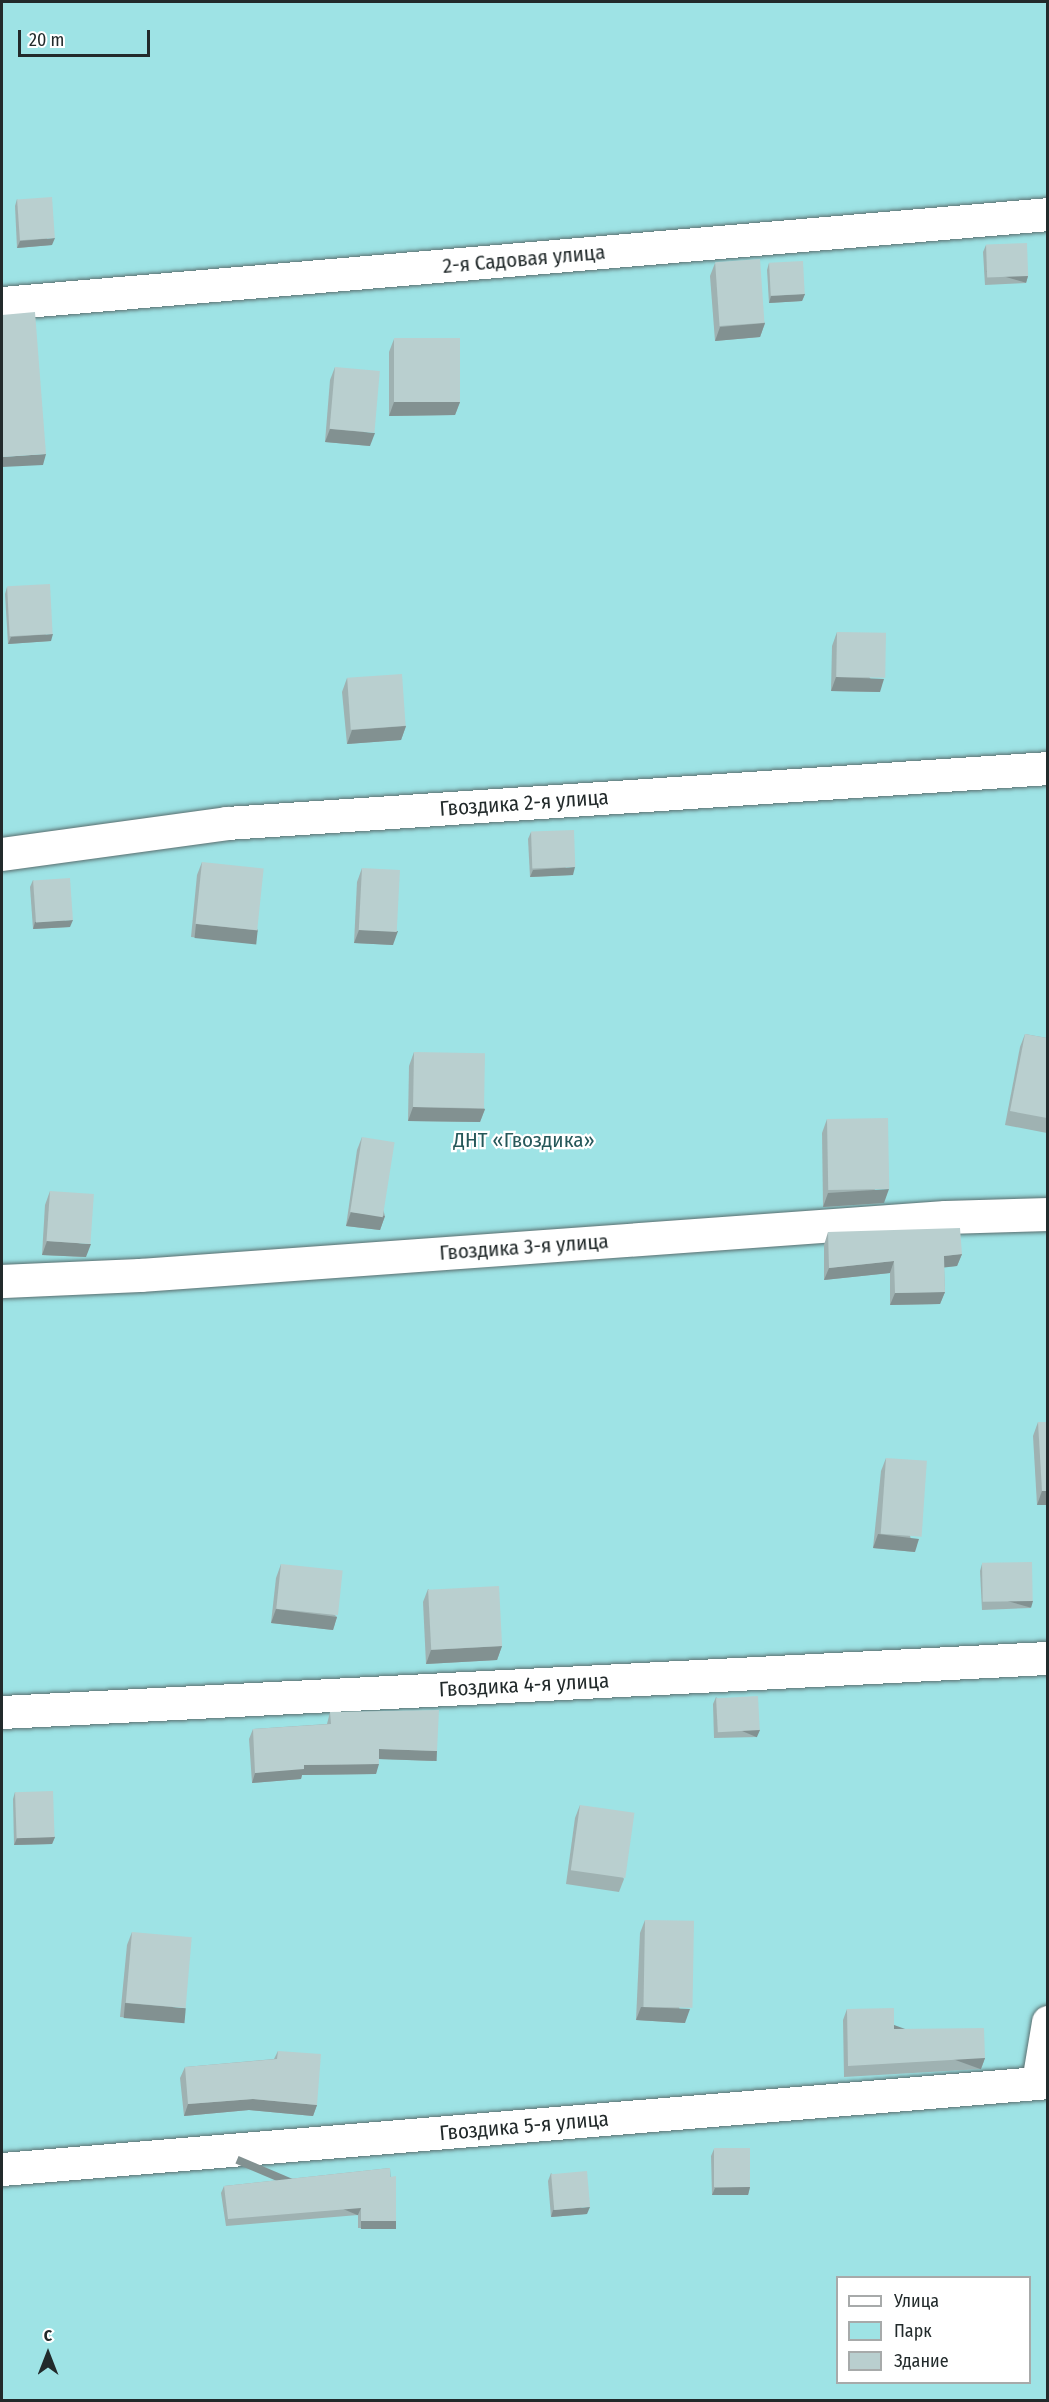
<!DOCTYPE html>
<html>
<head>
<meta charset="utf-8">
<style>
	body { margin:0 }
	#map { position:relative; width:1049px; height:2402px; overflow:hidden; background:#e3fafa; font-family:"Fira Sans Condensed",sans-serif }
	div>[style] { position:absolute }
	.green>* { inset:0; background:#9ee3e5 }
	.roads { filter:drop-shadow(0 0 2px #596d6e) drop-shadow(0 0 2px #596d6e) }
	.minor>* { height:33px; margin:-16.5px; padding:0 16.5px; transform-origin:16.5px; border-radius:16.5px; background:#fff }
	.wall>* { inset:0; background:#9fb2b2 }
	.shaded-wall>* { inset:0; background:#829191; transform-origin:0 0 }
	.building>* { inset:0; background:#b9cfcf; transform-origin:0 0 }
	span { translate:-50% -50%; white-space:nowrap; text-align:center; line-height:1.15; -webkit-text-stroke:4.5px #fff; paint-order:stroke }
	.street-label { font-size:21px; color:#222a2b }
	.park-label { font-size:21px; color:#26585a }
	.frame { position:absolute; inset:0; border:3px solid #222a2b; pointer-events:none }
	.legend { position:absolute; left:836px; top:2276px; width:195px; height:108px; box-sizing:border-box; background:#fff; border:2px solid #a7aaaa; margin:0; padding:8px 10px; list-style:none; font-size:18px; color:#222a2b }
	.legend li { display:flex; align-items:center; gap:12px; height:30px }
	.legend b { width:30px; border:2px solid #a7aaaa }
	.north { position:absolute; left:18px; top:2324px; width:60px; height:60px; -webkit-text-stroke:4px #fff; paint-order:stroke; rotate:0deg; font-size:16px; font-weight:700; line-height:24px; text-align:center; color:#222a2b }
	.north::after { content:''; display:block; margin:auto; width:21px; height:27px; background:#222a2b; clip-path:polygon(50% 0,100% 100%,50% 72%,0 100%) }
	.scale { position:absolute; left:18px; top:30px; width:132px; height:27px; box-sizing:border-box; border:3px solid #222a2b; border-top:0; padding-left:8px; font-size:18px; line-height:21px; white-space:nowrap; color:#222a2b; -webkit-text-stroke:4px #fff; paint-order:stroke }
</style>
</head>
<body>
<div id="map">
	<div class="green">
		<i style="clip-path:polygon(evenodd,2px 2px,1047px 2px,1047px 2400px,2px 2400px,2px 2px,838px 2278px,1030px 2278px,1030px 2382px,838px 2382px,838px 2278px)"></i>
	</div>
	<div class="roads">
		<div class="minor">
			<i style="left:2px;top:303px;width:1050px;rotate:-4.86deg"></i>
			<i style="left:2px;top:854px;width:227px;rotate:-7.8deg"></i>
			<i style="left:227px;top:823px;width:823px;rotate:-3.83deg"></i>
			<i style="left:2px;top:1281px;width:138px;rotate:-2.5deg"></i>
			<i style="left:140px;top:1275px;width:807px;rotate:-4.12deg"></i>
			<i style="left:945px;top:1217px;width:103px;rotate:-1.7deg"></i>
			<i style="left:2px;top:1712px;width:1047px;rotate:-2.96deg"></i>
			<i style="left:1038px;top:2082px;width:61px;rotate:-80.5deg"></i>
			<i style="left:2px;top:2169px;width:1050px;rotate:-4.75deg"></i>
		</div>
	</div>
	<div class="wall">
		<i style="clip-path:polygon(17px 199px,52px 245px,17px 248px,15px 206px)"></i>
		<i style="clip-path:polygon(986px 245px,1028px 276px,1026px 283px,985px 285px,983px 252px)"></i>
		<i style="clip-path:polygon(715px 263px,765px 323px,760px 337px,715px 341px,710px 276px)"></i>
		<i style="clip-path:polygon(769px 263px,805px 294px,802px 301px,769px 303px,767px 270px)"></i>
		<i style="clip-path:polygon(394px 339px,460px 402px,455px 415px,389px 416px,389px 352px)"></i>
		<i style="clip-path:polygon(335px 367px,370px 446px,325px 442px,330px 380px)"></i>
		<i style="clip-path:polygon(7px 587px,51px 641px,8px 644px,5px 594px)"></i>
		<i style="clip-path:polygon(837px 632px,880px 692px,831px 691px,832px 646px)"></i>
		<i style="clip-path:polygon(347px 678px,406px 726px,401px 740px,347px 744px,342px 692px)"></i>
		<i style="clip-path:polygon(531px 832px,573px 875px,530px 877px,528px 839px)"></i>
		<i style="clip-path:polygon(202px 862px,258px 930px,253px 943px,191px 937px,197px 875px)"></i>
		<i style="clip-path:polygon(362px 868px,393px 945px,354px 943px,357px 882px)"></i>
		<i style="clip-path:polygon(33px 880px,70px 927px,33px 929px,30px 887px)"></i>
		<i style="clip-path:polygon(1025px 1034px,1047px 1038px,1047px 1133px,1005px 1125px,1020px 1047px)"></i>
		<i style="clip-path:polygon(414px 1052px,485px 1109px,480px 1122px,408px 1121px,409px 1066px)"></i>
		<i style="clip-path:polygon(827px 1119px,884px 1203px,823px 1207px,822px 1133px)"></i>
		<i style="clip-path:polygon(362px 1137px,385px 1216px,380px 1230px,346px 1226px,357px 1150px)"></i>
		<i style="clip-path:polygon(50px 1191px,86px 1257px,42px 1255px,45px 1205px)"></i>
		<i style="clip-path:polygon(828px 1232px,962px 1254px,957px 1266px,944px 1267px,945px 1292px,940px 1304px,890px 1305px,890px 1273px,824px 1280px,824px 1245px)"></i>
		<i style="clip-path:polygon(1038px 1422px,1047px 1422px,1047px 1505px,1037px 1505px,1033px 1436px)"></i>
		<i style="clip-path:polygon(886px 1458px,915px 1552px,873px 1548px,881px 1471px)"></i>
		<i style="clip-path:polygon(281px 1564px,337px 1617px,333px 1630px,271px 1623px,276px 1578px)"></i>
		<i style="clip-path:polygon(982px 1564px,1031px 1608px,982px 1610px,980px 1571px)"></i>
		<i style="clip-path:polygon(428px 1589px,502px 1646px,497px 1660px,426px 1664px,423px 1602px)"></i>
		<i style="clip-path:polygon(716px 1697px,757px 1737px,714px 1738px,713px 1704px)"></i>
		<i style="clip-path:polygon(330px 1712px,437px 1751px,433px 1761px,379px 1759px,376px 1774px,302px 1775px,301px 1779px,252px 1783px,249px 1739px,253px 1729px,327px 1724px)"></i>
		<i style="clip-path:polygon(15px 1792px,55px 1837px,52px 1844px,14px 1845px,13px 1799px)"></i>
		<i style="clip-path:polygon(580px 1805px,624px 1879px,619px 1892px,566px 1884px,575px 1818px)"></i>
		<i style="clip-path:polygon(645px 1920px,685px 2023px,636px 2020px,640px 1933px)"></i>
		<i style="clip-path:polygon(132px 1932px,181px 2022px,120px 2017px,127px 1945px)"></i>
		<i style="clip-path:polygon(847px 2009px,894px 2029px,985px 2058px,981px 2069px,844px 2077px,843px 2020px)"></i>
		<i style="clip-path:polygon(278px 2051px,317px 2105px,313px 2116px,249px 2110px,184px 2116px,180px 2078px,185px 2067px,274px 2059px)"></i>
		<i style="clip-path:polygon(714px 2149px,750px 2187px,748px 2195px,712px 2195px,711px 2156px)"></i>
		<i style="clip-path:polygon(390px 2168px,394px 2228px,358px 2228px,358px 2215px,226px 2226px,221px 2193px,224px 2186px)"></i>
		<i style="clip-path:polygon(551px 2173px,587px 2214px,551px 2217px,548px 2181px)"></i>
	</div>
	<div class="shaded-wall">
		<i style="clip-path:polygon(55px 238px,52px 245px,17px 248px,20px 241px)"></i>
		<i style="left:1028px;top:276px;width:7px;height:41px;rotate:106deg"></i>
		<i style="clip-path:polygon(805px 294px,802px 301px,769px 303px,771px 296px)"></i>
		<i style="clip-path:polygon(765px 323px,760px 337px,715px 341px,720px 327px)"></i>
		<i style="clip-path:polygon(394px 402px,460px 402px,455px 415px,389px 416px)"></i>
		<i style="clip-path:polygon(330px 429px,375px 433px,370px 446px,325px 442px)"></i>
		<i style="clip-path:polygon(46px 454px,43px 465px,2px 467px,2px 457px)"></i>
		<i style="clip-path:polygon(53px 634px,51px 641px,8px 644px,11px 637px)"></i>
		<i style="clip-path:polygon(836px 677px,884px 679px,880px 692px,831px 691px)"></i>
		<i style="clip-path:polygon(406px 726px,401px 740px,347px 744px,352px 730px)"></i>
		<i style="clip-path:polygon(575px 867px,573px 875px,530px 877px,533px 870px)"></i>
		<i style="clip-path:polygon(73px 920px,70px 927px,33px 929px,35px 922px)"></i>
		<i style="left:196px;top:924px;width:62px;height:14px;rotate:6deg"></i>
		<i style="clip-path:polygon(359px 930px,398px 931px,393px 945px,354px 943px)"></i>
		<i style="clip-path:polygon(413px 1107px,485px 1109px,480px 1122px,408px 1121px)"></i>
		<i style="clip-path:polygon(889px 1189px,884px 1203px,823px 1207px,828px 1193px)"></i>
		<i style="clip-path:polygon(351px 1212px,385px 1216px,380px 1230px,346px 1226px)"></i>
		<i style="clip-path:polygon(47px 1241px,91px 1244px,86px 1257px,42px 1255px)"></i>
		<i style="clip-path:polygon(962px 1254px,957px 1266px,940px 1268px,944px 1256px)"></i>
		<i style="clip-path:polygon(894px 1261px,890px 1273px,824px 1280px,829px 1268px)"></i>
		<i style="clip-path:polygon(945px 1292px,940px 1304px,890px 1305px,895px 1293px)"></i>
		<i style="clip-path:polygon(1042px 1491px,1047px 1491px,1047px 1505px,1037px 1505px)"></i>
		<i style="clip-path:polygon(878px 1534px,919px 1539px,915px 1552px,873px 1548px)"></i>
		<i style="left:1033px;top:1601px;width:7px;height:49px;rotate:106deg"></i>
		<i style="clip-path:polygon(276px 1609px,337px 1617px,333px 1630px,271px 1623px)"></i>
		<i style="clip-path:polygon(502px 1646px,497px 1660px,426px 1664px,431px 1650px)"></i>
		<i style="left:760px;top:1730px;width:8px;height:43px;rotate:113deg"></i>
		<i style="left:379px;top:1749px;width:58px;height:10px;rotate:2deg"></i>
		<i style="clip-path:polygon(379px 1764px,376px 1774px,302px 1775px,301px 1779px,252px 1783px,255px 1773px,304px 1765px)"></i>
		<i style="clip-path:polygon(55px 1837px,52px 1844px,14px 1845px,17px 1838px)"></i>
		<i style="left:125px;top:2003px;width:61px;height:15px;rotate:5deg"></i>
		<i style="clip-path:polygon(641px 2007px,690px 2009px,685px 2023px,636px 2020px)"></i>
		<i style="left:985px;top:2058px;width:12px;height:137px;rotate:110deg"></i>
		<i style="clip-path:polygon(253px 2099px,317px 2105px,313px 2116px,249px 2110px,184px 2116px,188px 2104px)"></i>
		<i style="clip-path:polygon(750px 2187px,748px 2195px,712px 2195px,715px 2188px)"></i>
		<i style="clip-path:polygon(590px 2207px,587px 2214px,551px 2217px,553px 2210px)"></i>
		<i style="left:361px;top:2208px;width:8px;height:133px;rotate:113deg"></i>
		<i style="left:361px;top:2221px;width:35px;height:8px"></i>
	</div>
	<div class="building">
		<i style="left:52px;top:197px;width:41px;height:35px;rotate:86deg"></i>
		<i style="left:1027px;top:243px;width:33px;height:41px;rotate:88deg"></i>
		<i style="left:760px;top:259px;width:64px;height:45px;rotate:86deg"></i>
		<i style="left:803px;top:261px;width:33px;height:34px;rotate:87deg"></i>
		<i style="clip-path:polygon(35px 312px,46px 454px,2px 457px,2px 315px)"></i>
		<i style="left:460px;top:338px;width:64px;height:66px;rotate:90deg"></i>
		<i style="left:335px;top:367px;width:45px;height:62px;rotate:5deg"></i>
		<i style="left:50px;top:584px;width:50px;height:43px;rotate:87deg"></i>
		<i style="left:837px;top:632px;width:49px;height:45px;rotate:1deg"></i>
		<i style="left:402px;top:674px;width:52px;height:55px;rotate:86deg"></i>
		<i style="left:574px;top:830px;width:37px;height:43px;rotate:88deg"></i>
		<i style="left:202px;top:862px;width:62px;height:62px;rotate:6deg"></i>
		<i style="left:362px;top:868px;width:38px;height:62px;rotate:3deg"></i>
		<i style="left:70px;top:878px;width:42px;height:37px;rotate:86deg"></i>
		<i style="clip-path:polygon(1025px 1034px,1047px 1038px,1047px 1118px,1010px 1111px)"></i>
		<i style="left:414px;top:1052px;width:71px;height:55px;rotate:1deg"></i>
		<i style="left:888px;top:1118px;width:71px;height:61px;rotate:89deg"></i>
		<i style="left:362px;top:1137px;width:33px;height:76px;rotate:9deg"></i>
		<i style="left:50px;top:1191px;width:44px;height:50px;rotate:4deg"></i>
		<i style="clip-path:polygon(960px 1228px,962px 1254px,944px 1256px,945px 1292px,895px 1293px,894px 1261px,829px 1268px,828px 1232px)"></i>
		<i style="clip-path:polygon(1038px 1422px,1047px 1422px,1047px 1491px,1042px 1491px)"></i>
		<i style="left:886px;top:1458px;width:41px;height:76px;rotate:4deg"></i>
		<i style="left:1032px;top:1562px;width:39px;height:50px;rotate:89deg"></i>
		<i style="left:281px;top:1564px;width:62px;height:45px;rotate:6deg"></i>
		<i style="left:499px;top:1586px;width:60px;height:71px;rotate:87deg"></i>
		<i style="left:758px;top:1696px;width:34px;height:42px;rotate:87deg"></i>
		<i style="clip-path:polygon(439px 1710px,437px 1751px,379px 1749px,379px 1764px,304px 1765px,304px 1769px,255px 1773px,253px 1729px,331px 1724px,330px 1712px)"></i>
		<i style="left:53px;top:1791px;width:46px;height:38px;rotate:88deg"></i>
		<i style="left:580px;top:1805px;width:55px;height:66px;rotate:8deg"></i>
		<i style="left:645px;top:1920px;width:49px;height:87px;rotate:1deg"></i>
		<i style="left:132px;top:1932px;width:60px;height:71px;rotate:5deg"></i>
		<i style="clip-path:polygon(894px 2008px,894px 2029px,984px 2028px,985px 2058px,848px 2066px,847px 2009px)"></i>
		<i style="clip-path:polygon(278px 2051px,321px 2054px,317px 2105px,253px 2099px,188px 2104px,185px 2067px,277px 2059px)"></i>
		<i style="left:750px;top:2148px;width:39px;height:36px;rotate:90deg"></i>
		<i style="clip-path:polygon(390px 2168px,390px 2177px,396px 2176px,396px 2221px,361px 2221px,361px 2208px,228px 2219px,224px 2186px)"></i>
		<i style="left:587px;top:2171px;width:36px;height:36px;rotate:85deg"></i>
	</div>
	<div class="street-label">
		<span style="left:524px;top:259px;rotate:-5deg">2-я Садовая улица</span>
		<span style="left:524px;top:803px;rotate:-4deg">Гвоздика 2-я улица</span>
		<span style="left:524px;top:1247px;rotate:-4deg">Гвоздика 3-я улица</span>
		<span style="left:524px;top:1685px;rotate:-3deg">Гвоздика 4-я улица</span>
		<span style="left:524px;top:2126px;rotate:-5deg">Гвоздика 5-я улица</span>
	</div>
	<div class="park-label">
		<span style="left:524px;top:1140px">ДНТ «Гвоздика»</span>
	</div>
	<div class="frame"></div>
	<ul class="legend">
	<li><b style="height:8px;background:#fff"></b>Улица</li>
	<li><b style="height:16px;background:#9ee3e5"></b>Парк</li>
	<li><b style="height:16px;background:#b9cfcf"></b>Здание</li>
	</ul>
	<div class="north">С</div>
	<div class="scale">20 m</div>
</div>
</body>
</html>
